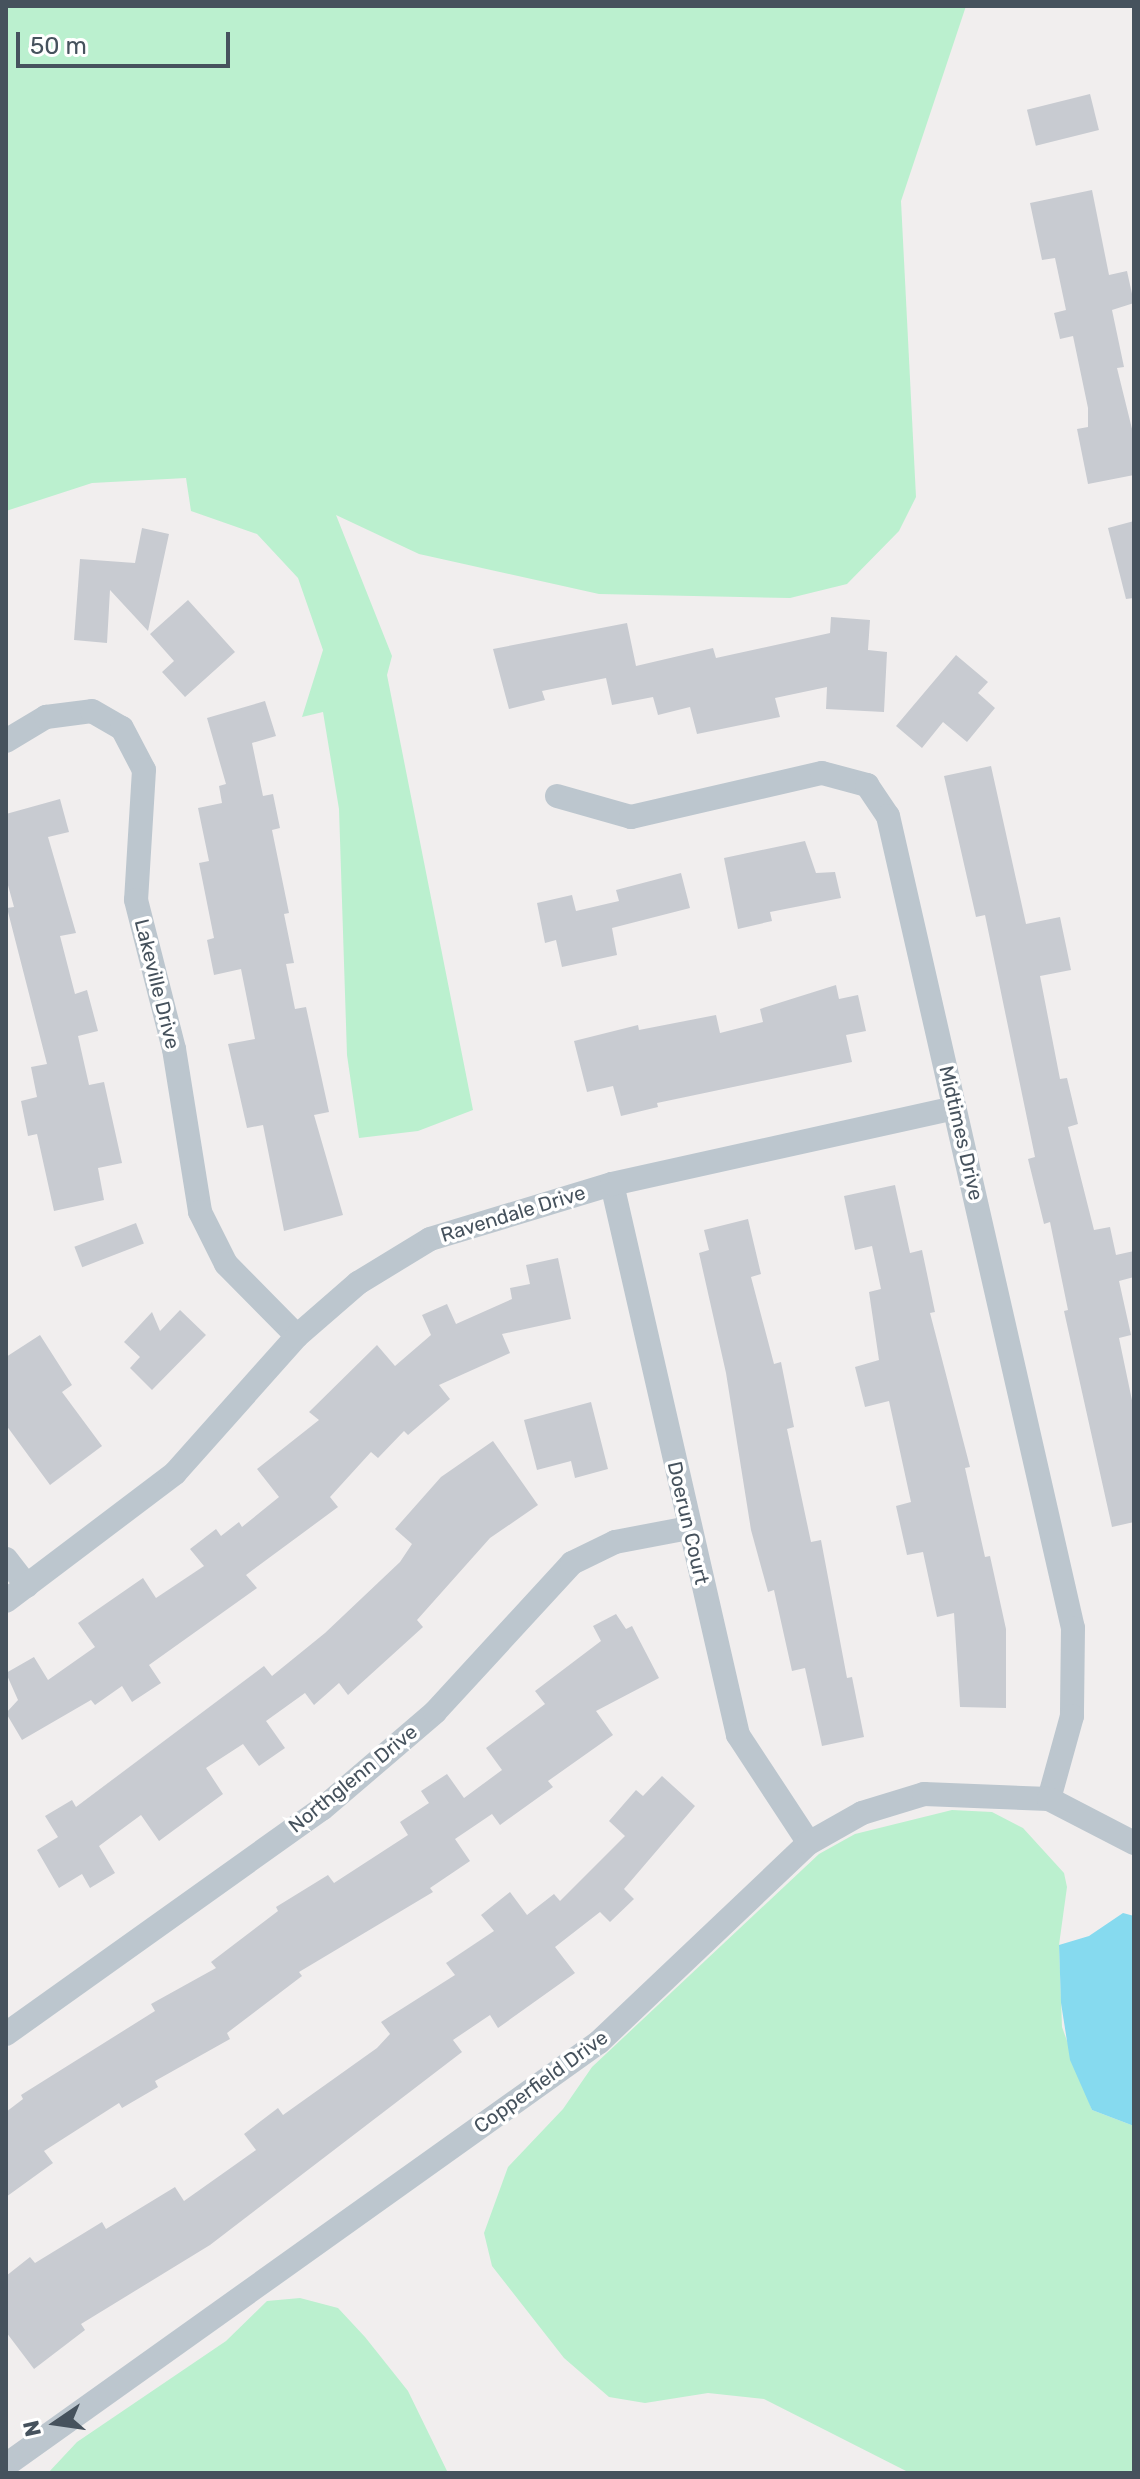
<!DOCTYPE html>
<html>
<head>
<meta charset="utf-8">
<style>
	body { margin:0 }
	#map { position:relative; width:1140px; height:2479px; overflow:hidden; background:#f1eeee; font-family:Rubik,sans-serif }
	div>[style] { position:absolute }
	.green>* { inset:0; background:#bbf0cf }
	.water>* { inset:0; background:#86daef }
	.building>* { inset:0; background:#c8cbd1; transform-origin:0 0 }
	.minor>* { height:24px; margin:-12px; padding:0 12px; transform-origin:12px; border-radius:12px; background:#bcc6ce }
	span { translate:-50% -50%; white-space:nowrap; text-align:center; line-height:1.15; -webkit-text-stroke:7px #fff; paint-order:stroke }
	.street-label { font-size:20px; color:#46525d }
	.frame { position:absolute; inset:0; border:8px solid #46525d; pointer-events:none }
	.north { position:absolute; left:16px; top:2383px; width:80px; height:80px; -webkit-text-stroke:6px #fff; paint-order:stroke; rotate:257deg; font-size:22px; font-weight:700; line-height:32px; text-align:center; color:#46525d }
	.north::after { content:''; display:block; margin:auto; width:28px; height:36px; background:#46525d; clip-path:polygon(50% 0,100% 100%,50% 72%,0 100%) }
	.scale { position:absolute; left:16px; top:32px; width:214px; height:36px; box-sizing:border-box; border:4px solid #46525d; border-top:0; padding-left:10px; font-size:24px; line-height:28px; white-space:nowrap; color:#46525d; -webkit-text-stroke:6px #fff; paint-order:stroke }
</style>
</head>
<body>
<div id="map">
	<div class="green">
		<i style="clip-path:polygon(6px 6px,966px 6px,901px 201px,916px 497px,899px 531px,847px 584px,790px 598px,599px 594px,419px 554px,336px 515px,392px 656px,387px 675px,473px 1110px,418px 1131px,359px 1138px,347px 1055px,339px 809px,323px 712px,302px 717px,323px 650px,298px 578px,257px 534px,191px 511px,186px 478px,92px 483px,6px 511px)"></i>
		<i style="clip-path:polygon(952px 1810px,992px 1812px,1023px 1828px,1064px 1873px,1067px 1887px,1059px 1945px,1062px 2027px,1092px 2110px,1134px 2126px,1134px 2473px,910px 2473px,764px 2399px,708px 2393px,645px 2403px,609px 2397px,564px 2358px,492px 2266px,484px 2233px,508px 2167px,563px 2109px,592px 2067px,819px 1854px,855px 1834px)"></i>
		<i style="clip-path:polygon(300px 2298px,338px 2308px,365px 2337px,408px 2391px,448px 2473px,48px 2473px,77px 2442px,226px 2341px,267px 2301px)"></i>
	</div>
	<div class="water">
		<i style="clip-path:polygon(1123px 1913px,1134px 1916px,1134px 2126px,1092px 2110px,1070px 2060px,1061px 2003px,1059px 1945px,1089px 1936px)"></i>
	</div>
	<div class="building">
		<i style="left:1090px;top:94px;width:37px;height:65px;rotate:76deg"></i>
		<i style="clip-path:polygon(1092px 190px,1109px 275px,1127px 271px,1134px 303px,1112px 310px,1124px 367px,1117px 368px,1134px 437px,1134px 475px,1088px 484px,1077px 429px,1088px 427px,1088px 408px,1073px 336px,1060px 339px,1054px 313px,1066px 310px,1055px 258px,1042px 260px,1030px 203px)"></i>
		<i style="clip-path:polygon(1134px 521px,1134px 598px,1126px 599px,1108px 528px)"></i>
		<i style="clip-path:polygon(142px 528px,169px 534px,148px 631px,110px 590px,107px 643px,74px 640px,80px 559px,135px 563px)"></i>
		<i style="clip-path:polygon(188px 600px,235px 652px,185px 697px,162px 672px,174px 661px,150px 634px)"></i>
		<i style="clip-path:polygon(831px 617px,870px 620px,868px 650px,887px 652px,884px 712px,826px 709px,827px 687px,775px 698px,780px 717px,697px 734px,690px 707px,658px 715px,653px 697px,612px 705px,606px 678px,542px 691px,545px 700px,509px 709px,493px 649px,627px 623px,636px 666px,713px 648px,716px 658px,830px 633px)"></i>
		<i style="clip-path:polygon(956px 655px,988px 682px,978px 693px,995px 708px,967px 742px,943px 722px,922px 748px,896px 726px)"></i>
		<i style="clip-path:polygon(265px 701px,276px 736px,252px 743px,263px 796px,273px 794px,280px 828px,272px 830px,289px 913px,284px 914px,294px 963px,286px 964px,295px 1009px,306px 1007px,329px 1112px,314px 1115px,343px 1215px,284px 1231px,263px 1125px,247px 1128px,228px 1044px,255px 1039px,241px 969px,214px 975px,207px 940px,214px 938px,199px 863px,209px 861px,198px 808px,222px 803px,219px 786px,226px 784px,207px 718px)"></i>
		<i style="clip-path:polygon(991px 766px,1026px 924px,1060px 917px,1071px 970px,1040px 976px,1060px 1079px,1067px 1078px,1078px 1124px,1068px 1127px,1094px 1230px,1110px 1227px,1116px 1255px,1134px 1251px,1134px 1277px,1119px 1281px,1131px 1335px,1119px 1338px,1134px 1410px,1134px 1522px,1112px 1527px,1064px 1311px,1068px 1310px,1050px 1222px,1044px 1224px,1028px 1159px,1035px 1157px,985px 915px,976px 917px,944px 776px)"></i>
		<i style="clip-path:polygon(60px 799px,69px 832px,48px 837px,76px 933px,60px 936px,75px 994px,87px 990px,98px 1031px,78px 1036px,89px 1085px,104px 1082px,122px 1163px,98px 1168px,104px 1200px,54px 1211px,37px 1134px,28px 1136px,21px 1101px,37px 1097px,31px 1067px,47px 1064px,7px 908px,14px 907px,6px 878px,6px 814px)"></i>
		<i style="clip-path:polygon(805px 841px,816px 873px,835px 872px,841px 898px,770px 912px,772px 921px,738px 929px,724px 858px)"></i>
		<i style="clip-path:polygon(681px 873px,690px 908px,612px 928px,617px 955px,562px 967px,556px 940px,545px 943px,537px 903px,572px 895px,576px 911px,619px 901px,616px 890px)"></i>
		<i style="clip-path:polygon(836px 985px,839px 999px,858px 995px,866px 1031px,846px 1035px,852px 1062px,657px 1103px,658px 1107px,621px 1116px,613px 1086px,587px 1092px,574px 1041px,638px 1025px,639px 1030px,716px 1015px,720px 1033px,763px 1022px,760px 1009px)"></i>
		<i style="clip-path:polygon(895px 1185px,910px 1253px,922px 1250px,935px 1312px,930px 1313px,970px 1467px,965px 1468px,985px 1557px,990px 1556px,1006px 1629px,1006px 1708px,960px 1707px,954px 1613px,937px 1617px,923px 1552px,907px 1555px,896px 1506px,911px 1502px,889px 1401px,865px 1407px,855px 1367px,879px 1360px,869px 1292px,881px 1289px,872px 1246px,855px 1250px,844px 1196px)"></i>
		<i style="clip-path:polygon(748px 1219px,761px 1274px,751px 1277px,774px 1364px,781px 1362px,794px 1427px,787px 1429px,811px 1542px,821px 1540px,847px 1678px,852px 1677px,864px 1737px,822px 1746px,805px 1668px,792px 1671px,774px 1590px,768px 1592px,751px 1530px,726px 1373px,699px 1253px,709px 1250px,704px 1230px)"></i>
		<i style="left:136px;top:1223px;width:22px;height:66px;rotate:69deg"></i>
		<i style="clip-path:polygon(558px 1258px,571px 1319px,502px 1334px,510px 1353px,439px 1385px,450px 1399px,408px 1435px,404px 1431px,378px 1458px,371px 1452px,330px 1497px,338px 1507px,246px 1575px,257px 1588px,149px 1665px,161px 1683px,132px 1702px,122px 1686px,95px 1705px,91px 1700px,22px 1740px,6px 1713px,18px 1700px,6px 1673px,34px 1657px,48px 1680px,95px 1647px,78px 1623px,143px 1578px,156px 1598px,204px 1566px,190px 1549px,216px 1529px,221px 1536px,239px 1522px,242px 1527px,279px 1497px,257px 1469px,319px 1420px,309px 1412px,377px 1345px,395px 1366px,431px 1335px,422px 1315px,447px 1304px,456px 1324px,512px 1299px,510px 1288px,530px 1284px,526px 1265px)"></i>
		<i style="clip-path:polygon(180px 1310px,206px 1335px,152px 1390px,130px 1368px,140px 1357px,124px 1342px,152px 1312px,160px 1331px)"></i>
		<i style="clip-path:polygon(40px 1335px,72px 1385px,62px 1392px,102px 1446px,50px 1485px,6px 1425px,6px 1357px)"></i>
		<i style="clip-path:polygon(591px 1402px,608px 1469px,575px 1478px,571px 1461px,537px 1470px,524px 1420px)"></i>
		<i style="clip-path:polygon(493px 1441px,538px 1505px,490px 1538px,417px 1620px,423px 1627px,348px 1695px,339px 1683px,314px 1705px,305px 1693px,266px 1721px,285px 1748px,259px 1766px,243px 1744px,206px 1768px,223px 1794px,159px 1841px,141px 1815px,99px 1846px,115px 1873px,90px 1888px,82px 1874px,59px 1888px,37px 1850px,58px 1837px,45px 1816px,72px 1800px,76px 1807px,264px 1666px,272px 1676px,325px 1633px,400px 1562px,412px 1544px,395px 1529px,441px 1477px)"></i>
		<i style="clip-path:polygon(616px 1614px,626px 1629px,632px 1626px,659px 1678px,596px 1711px,613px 1735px,548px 1781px,553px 1787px,500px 1825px,492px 1814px,455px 1839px,470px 1861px,430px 1888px,433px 1892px,299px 1972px,302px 1976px,227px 2033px,230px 2039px,155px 2081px,158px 2087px,122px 2108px,119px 2103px,44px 2151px,53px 2163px,6px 2197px,6px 2112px,23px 2099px,21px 2095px,155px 2011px,151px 2004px,216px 1968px,211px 1962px,278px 1911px,276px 1907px,328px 1875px,334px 1883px,408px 1835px,400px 1822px,429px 1803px,421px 1791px,447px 1774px,464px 1798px,502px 1770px,486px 1748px,545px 1704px,535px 1691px,601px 1641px,593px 1626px)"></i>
		<i style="clip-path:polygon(662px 1776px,695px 1806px,624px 1889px,634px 1899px,610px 1922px,600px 1912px,555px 1947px,575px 1973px,498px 2028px,490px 2015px,453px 2040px,462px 2052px,210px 2245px,81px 2324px,85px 2330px,34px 2369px,6px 2332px,6px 2276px,30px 2257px,35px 2263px,102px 2222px,106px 2229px,175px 2187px,184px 2201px,256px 2150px,244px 2134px,278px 2108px,283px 2115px,377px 2048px,390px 2034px,381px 2022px,455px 1975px,446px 1963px,494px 1931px,481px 1915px,510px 1892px,527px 1915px,554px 1894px,560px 1901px,625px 1836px,609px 1821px,636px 1790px,643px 1796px)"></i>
	</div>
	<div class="minor">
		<i style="left:6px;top:741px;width:47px;rotate:-31deg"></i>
		<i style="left:46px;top:717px;width:46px;rotate:-7.4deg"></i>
		<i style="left:92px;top:711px;width:34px;rotate:30deg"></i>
		<i style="left:122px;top:728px;width:47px;rotate:62.4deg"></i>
		<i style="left:144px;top:770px;width:130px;rotate:93.5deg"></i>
		<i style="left:136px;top:900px;width:154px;rotate:75.7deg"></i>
		<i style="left:174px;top:1049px;width:165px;rotate:80.9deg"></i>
		<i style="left:200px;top:1212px;width:58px;rotate:63.4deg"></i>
		<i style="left:226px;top:1264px;width:101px;rotate:45.4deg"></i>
		<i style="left:557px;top:796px;width:77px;rotate:15.8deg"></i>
		<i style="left:631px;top:817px;width:196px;rotate:-13deg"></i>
		<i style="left:822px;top:773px;width:47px;rotate:14.9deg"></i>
		<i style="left:867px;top:785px;width:37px;rotate:56deg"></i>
		<i style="left:888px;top:816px;width:833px;rotate:77.17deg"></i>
		<i style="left:1073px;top:1628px;width:88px;rotate:90.7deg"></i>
		<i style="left:1072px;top:1716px;width:86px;rotate:105.5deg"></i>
		<i style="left:612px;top:1184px;width:565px;rotate:77.12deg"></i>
		<i style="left:738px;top:1735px;width:129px;rotate:56.7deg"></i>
		<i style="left:6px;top:1559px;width:34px;rotate:52deg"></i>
		<i style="left:6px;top:1601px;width:212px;rotate:-37.1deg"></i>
		<i style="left:175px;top:1473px;width:183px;rotate:-48.3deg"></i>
		<i style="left:297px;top:1336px;width:81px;rotate:-41deg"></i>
		<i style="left:358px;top:1283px;width:84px;rotate:-31.4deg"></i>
		<i style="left:430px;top:1239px;width:190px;rotate:-16.8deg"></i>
		<i style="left:612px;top:1184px;width:351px;rotate:-12.5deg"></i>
		<i style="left:6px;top:2034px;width:388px;rotate:-35.5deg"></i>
		<i style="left:322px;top:1809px;width:149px;rotate:-40.6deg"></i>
		<i style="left:435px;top:1712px;width:202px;rotate:-47.4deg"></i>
		<i style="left:572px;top:1563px;width:48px;rotate:-26deg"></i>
		<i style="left:615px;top:1542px;width:75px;rotate:-10.7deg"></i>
		<i style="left:6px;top:2465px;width:728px;rotate:-35.5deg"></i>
		<i style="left:599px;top:2042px;width:289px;rotate:-43.5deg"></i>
		<i style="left:809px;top:1843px;width:61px;rotate:-29.5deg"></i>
		<i style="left:862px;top:1813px;width:65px;rotate:-17deg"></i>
		<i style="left:924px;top:1794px;width:125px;rotate:2.3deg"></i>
		<i style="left:1049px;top:1799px;width:96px;rotate:27.4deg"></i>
	</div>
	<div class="street-label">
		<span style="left:157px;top:984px;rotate:76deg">Lakeville Drive</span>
		<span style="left:961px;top:1133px;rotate:77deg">Midtimes Drive</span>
		<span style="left:513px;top:1214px;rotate:-17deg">Ravendale Drive</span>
		<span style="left:688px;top:1523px;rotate:77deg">Doerun Court</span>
		<span style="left:353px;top:1779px;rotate:-39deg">Northglenn Drive</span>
		<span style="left:541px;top:2082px;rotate:-36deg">Copperfield Drive</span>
	</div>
	<div class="frame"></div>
	<div class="north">N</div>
	<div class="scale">50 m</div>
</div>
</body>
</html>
